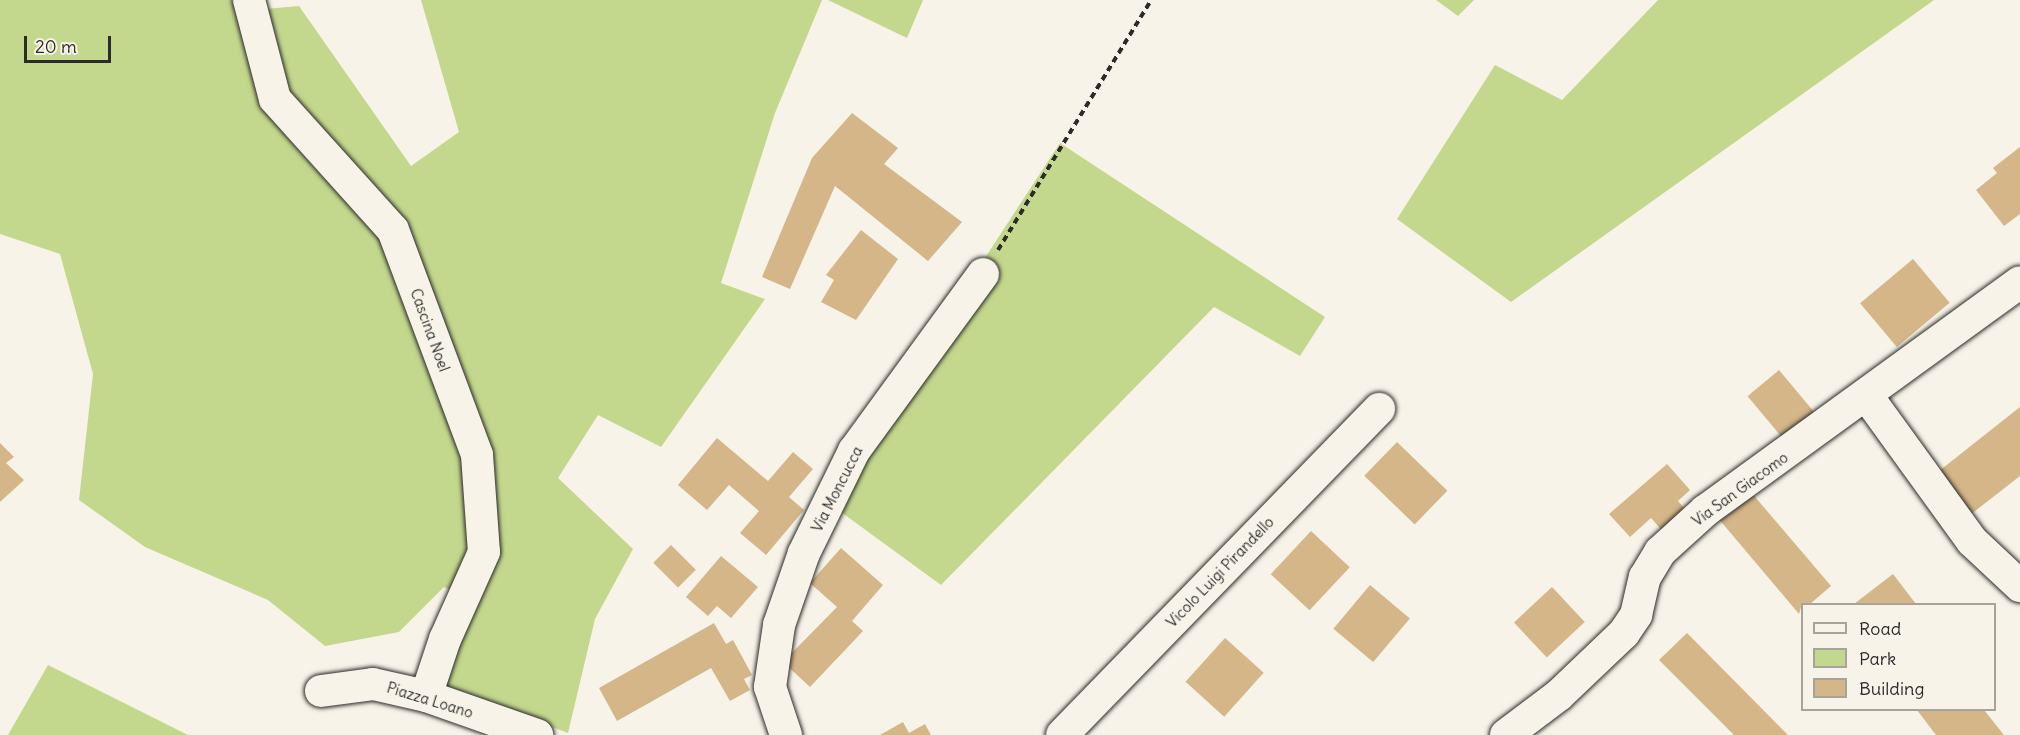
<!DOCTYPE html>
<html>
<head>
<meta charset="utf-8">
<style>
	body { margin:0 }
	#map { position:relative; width:2020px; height:735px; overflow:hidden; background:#f7f3e8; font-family:Delius,sans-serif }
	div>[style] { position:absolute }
	.green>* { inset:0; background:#c4d88d }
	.building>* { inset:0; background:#d4b688; transform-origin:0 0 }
	.path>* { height:4px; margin-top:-2px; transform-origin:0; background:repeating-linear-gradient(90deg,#2b2b2b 0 6px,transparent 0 10.5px) }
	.roads { filter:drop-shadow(0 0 2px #2b2b2b) drop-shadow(0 0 2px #2b2b2b) }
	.minor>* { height:32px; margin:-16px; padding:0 16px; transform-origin:16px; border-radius:16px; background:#f7f3e8 }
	span { translate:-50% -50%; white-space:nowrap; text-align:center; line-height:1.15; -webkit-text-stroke:6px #f7f3e8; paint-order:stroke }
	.street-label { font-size:15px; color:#2b2b2b }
	.legend { position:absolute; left:1801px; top:603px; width:195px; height:108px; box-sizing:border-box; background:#f7f3e8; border:2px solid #a5a39c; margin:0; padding:8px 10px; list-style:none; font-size:18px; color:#2b2b2b }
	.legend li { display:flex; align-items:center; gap:12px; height:30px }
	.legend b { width:30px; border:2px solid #a5a39c }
	.scale { position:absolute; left:24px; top:36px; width:87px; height:27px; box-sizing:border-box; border:3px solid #2b2b2b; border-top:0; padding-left:8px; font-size:18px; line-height:21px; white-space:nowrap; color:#2b2b2b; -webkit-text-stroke:4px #f7f3e8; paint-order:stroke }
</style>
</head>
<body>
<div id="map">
	<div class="green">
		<i style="clip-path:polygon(0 0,246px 0,253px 10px,299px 6px,411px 166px,459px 132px,421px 0,822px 0,775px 113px,721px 283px,765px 299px,661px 447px,598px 415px,558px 478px,633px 549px,595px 619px,568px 733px,442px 686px,474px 602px,444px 587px,399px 632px,325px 646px,268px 600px,145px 547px,79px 500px,93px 374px,60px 254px,0 234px)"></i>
		<i style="clip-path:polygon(828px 0,923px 0,907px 38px)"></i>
		<i style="clip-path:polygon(1436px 0,1474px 0,1458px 16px)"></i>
		<i style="clip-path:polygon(1658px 0,1934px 0,1511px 302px,1397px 219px,1495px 65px,1562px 100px)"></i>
		<i style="clip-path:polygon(1060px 143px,1325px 317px,1300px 356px,1214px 307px,941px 585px,830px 504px,894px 397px)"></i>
		<i style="clip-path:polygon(48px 665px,188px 735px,8px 735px)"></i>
	</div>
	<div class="building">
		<i style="clip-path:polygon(852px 113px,898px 148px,884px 164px,962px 222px,928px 261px,835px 186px,790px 289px,762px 277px,812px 158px)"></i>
		<i style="clip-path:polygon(2020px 147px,2020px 214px,2004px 226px,1976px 190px,1997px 173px,1993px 168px)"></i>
		<i style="clip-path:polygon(861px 230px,898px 259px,856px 320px,821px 302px,834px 280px,826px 275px)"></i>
		<i style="left:1913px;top:259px;width:57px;height:69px;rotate:50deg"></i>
		<i style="left:1779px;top:370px;width:55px;height:41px;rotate:50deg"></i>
		<i style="clip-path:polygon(2020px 407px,2020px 476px,1961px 522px,1929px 479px)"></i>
		<i style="clip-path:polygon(717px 438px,768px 481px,793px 452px,813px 469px,789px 497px,804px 510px,766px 555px,740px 533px,759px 511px,729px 485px,707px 510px,678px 485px)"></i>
		<i style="left:1397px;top:442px;width:70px;height:47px;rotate:44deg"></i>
		<i style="clip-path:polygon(0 443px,14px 457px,6px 463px,24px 480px,0 502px)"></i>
		<i style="clip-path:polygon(1667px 464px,1690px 490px,1678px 501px,1690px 515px,1667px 536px,1651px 518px,1630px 537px,1609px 514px)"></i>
		<i style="clip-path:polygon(1750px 491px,1831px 586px,1810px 604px,1802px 604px,1799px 614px,1718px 518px)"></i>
		<i style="left:1311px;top:531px;width:53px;height:59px;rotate:43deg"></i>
		<i style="left:671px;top:545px;width:35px;height:25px;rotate:45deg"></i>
		<i style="clip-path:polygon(841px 548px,883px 585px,852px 621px,863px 631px,810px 687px,783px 662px,837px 607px,810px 583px)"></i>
		<i style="clip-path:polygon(721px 556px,758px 587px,731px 618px,717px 606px,708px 616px,686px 597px)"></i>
		<i style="clip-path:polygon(1893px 574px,1916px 604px,1854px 604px)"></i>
		<i style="left:1370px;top:585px;width:52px;height:57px;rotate:40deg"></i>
		<i style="left:1552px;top:587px;width:48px;height:52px;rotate:47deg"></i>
		<i style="clip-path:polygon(714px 623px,726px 644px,733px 640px,752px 675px,744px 679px,750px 690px,730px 701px,711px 668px,617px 721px,599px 688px)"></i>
		<i style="clip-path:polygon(1687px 633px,1788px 735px,1734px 735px,1659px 660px)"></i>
		<i style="left:1225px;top:638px;width:52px;height:59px;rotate:42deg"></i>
		<i style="clip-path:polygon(1917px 710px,1984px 710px,2004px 735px,1936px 735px)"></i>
		<i style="clip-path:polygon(903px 722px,909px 733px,925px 724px,931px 735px,880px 735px)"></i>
	</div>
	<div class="path">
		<i style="left:998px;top:250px;width:293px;rotate:-58.5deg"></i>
	</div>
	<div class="roads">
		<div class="minor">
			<i style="left:249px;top:0;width:102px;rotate:75.3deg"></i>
			<i style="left:275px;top:99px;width:176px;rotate:48deg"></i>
			<i style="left:393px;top:230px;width:240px;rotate:69.5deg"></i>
			<i style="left:477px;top:455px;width:97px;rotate:85.9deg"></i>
			<i style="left:484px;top:552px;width:95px;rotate:114.1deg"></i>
			<i style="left:445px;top:639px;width:60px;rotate:108.4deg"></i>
			<i style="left:1867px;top:396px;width:179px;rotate:54.1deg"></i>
			<i style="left:1972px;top:541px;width:66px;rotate:43.2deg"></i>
			<i style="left:321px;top:691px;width:52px;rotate:-7.7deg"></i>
			<i style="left:373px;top:684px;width:54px;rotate:12.8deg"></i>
			<i style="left:426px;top:696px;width:118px;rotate:19.4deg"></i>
			<i style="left:786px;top:735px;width:51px;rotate:-108.4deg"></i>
			<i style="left:770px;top:687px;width:63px;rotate:-81.7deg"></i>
			<i style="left:779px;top:625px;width:76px;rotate:-70.9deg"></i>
			<i style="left:804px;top:553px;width:114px;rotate:-63.9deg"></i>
			<i style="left:854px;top:451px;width:219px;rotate:-53.9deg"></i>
			<i style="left:1062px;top:735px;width:455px;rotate:-45.8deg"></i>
			<i style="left:1506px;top:735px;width:66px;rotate:-37deg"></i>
			<i style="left:1559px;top:695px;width:90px;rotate:-43.6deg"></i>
			<i style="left:1624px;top:633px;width:22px;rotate:-56deg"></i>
			<i style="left:1636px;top:615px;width:39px;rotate:-77deg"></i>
			<i style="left:1645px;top:577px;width:29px;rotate:-59deg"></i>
			<i style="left:1660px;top:552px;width:61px;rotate:-42.3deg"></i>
			<i style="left:1705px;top:511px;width:389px;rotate:-36deg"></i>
		</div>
	</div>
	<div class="street-label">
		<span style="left:430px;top:330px;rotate:70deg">Cascina Noel</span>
		<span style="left:837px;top:489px;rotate:-63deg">Via Moncucca</span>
		<span style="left:1740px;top:489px;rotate:-36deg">Via San Giacomo</span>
		<span style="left:1220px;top:572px;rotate:-46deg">Vicolo Luigi Pirandello</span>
		<span style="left:430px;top:700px;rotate:17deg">Piazza Loano</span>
	</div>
	<ul class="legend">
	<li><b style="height:8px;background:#f7f3e8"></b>Road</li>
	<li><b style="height:16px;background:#c4d88d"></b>Park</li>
	<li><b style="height:16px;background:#d4b688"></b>Building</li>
	</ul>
	<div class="scale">20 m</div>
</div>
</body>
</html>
